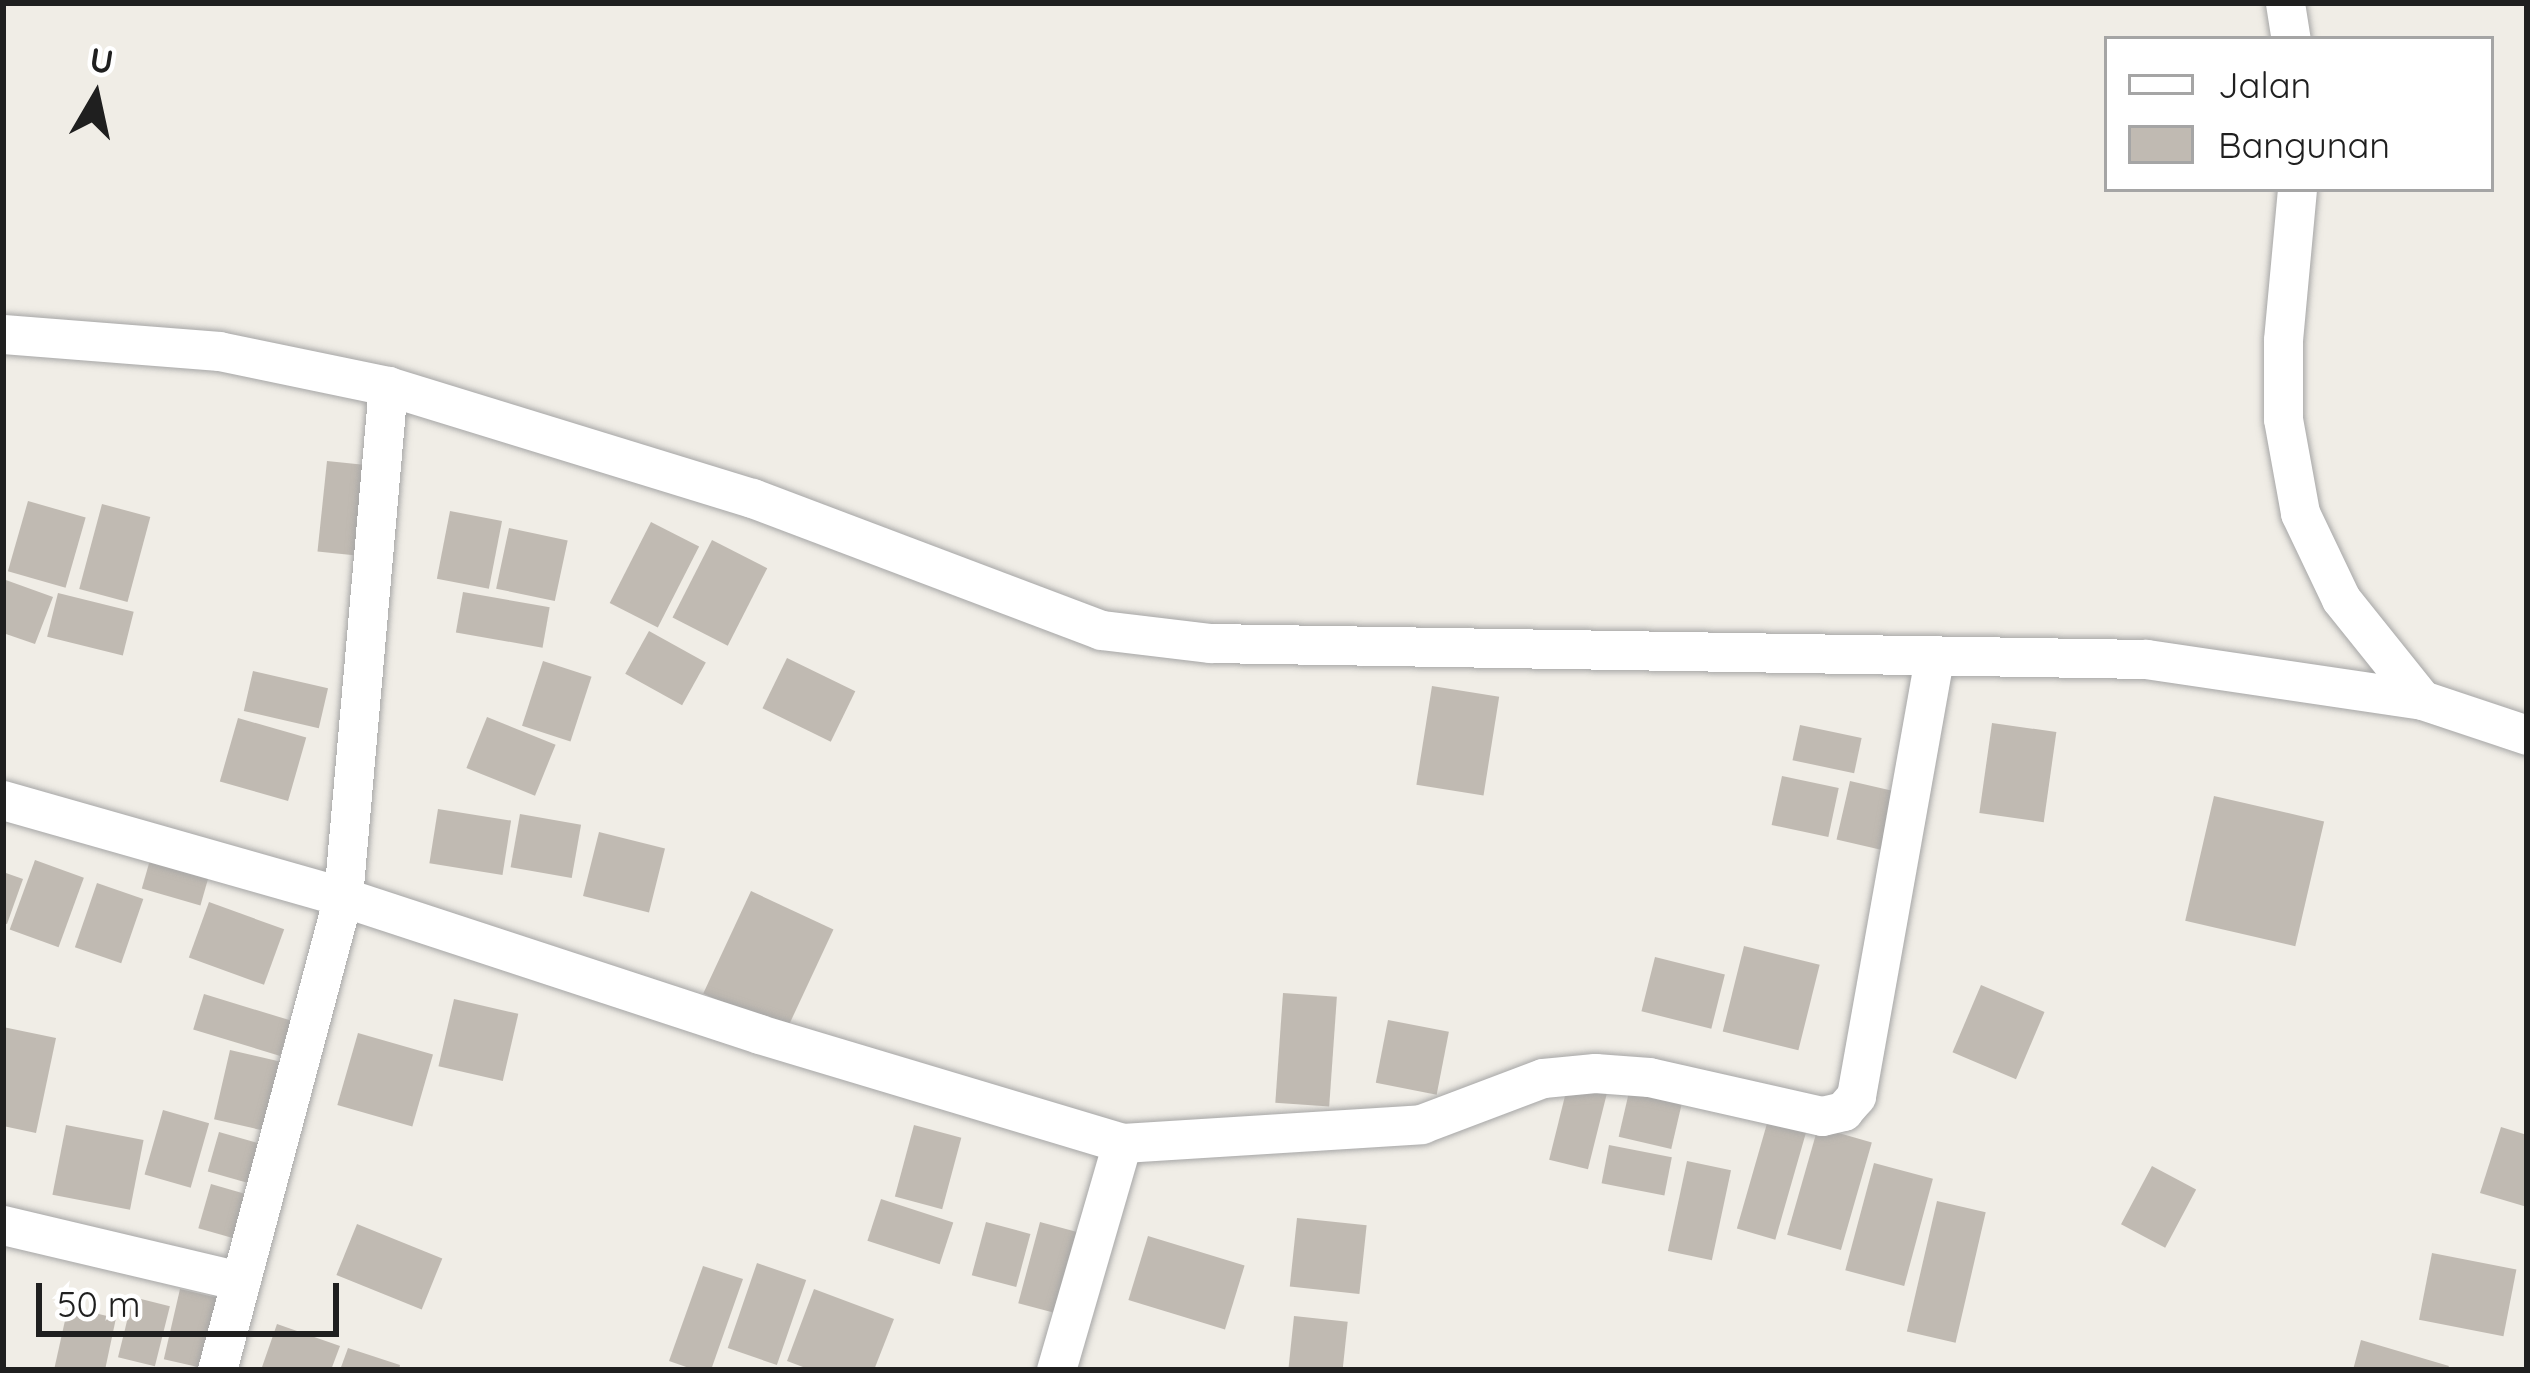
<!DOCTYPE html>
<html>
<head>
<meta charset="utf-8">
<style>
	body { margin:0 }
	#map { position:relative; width:2530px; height:1373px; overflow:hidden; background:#f0ede6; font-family:Quicksand,sans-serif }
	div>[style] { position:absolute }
	.building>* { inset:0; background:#c0bab2; transform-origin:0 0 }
	.roads { filter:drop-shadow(0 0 3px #a6a6a6) drop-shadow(0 0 3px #a6a6a6) }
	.minor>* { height:39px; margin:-19.5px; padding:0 19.5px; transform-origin:19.5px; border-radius:19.5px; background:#fff }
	span { translate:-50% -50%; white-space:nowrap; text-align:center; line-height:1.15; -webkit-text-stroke:10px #fff; paint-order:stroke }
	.frame { position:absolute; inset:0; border:6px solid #1f1f1f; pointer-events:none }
	.legend { position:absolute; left:2104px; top:36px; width:390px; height:156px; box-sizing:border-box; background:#fff; border:3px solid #a5a5a5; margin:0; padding:15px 21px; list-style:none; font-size:36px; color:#1f1f1f }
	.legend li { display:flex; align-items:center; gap:24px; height:60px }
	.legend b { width:60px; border:3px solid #a5a5a5 }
	.north { position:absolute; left:36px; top:36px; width:120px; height:120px; -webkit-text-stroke:9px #fff; paint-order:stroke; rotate:9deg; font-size:33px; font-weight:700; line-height:48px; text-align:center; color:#1f1f1f }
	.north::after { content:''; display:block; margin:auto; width:42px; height:54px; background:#1f1f1f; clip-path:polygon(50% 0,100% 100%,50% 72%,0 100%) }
	.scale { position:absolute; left:36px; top:1283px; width:303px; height:54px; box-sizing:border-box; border:6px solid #1f1f1f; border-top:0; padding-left:15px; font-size:36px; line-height:42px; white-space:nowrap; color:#1f1f1f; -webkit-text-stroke:9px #fff; paint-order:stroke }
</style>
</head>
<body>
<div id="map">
	<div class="building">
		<i style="left:327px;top:461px;width:44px;height:91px;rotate:6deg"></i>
		<i style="left:28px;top:501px;width:60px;height:73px;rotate:16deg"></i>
		<i style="left:102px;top:504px;width:50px;height:88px;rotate:15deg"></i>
		<i style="left:450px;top:511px;width:53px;height:69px;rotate:11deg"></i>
		<i style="left:651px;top:522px;width:54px;height:91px;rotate:27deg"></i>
		<i style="left:509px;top:528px;width:60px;height:62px;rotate:12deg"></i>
		<i style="left:712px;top:540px;width:62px;height:87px;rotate:27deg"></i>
		<i style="clip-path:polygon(3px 579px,53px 597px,35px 644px,3px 633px)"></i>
		<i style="left:463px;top:592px;width:88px;height:41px;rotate:10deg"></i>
		<i style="left:58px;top:593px;width:78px;height:45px;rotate:14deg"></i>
		<i style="left:649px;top:631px;width:65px;height:49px;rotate:29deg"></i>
		<i style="left:787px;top:658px;width:76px;height:56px;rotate:26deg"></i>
		<i style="left:543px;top:661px;width:51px;height:68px;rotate:18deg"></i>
		<i style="left:253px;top:671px;width:77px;height:41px;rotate:13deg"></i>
		<i style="left:1432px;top:686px;width:68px;height:100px;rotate:9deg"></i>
		<i style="left:487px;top:717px;width:74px;height:55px;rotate:22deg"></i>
		<i style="left:238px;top:718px;width:71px;height:66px;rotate:16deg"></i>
		<i style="left:1992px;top:723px;width:65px;height:91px;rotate:8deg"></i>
		<i style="left:1800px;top:725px;width:63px;height:36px;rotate:12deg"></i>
		<i style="left:1782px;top:776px;width:58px;height:50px;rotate:12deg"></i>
		<i style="left:1850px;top:781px;width:50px;height:60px;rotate:13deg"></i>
		<i style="left:2214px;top:796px;width:113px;height:128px;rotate:13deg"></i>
		<i style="left:438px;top:809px;width:74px;height:55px;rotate:9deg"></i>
		<i style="left:520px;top:814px;width:62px;height:54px;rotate:10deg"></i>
		<i style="left:599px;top:832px;width:68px;height:66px;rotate:14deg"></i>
		<i style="left:152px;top:853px;width:61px;height:37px;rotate:16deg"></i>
		<i style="left:35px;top:860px;width:52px;height:74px;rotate:20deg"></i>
		<i style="clip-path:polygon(3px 872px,23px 879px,7px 924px,3px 923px)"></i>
		<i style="left:97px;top:883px;width:49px;height:68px;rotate:19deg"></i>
		<i style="left:751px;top:891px;width:91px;height:113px;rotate:25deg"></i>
		<i style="left:209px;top:902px;width:80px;height:59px;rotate:20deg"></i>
		<i style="left:1744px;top:946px;width:78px;height:88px;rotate:14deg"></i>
		<i style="left:1655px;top:957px;width:72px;height:56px;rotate:14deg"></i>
		<i style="left:1981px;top:985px;width:69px;height:73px;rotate:23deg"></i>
		<i style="left:1283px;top:993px;width:54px;height:110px;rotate:4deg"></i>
		<i style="left:204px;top:994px;width:91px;height:37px;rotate:17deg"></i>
		<i style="left:454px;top:999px;width:66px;height:69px;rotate:13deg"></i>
		<i style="left:1388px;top:1020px;width:62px;height:64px;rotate:11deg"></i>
		<i style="clip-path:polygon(3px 1027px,56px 1038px,36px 1133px,3px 1126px)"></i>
		<i style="left:358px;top:1033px;width:78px;height:75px;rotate:16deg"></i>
		<i style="left:230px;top:1050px;width:63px;height:71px;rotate:13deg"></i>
		<i style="left:1568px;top:1084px;width:40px;height:78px;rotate:14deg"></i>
		<i style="left:1629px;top:1092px;width:54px;height:46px;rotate:13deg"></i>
		<i style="left:163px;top:1110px;width:48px;height:67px;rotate:16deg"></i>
		<i style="left:1768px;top:1120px;width:40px;height:113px;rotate:16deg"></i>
		<i style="left:66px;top:1125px;width:79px;height:71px;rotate:11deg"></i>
		<i style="left:914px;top:1125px;width:49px;height:74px;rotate:15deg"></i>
		<i style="left:1818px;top:1127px;width:56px;height:112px;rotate:16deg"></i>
		<i style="clip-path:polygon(2501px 1127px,2527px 1135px,2527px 1207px,2480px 1193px)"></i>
		<i style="left:219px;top:1132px;width:52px;height:41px;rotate:16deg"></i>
		<i style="left:1609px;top:1145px;width:64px;height:39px;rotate:11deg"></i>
		<i style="left:1687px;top:1161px;width:45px;height:92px;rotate:12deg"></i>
		<i style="left:1874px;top:1163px;width:61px;height:111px;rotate:15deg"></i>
		<i style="left:2152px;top:1166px;width:50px;height:66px;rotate:28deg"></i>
		<i style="left:211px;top:1184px;width:44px;height:46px;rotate:16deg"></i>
		<i style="left:881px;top:1199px;width:76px;height:44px;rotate:18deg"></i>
		<i style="left:1937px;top:1201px;width:50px;height:134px;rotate:13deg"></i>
		<i style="left:1297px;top:1218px;width:70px;height:69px;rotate:6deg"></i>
		<i style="left:986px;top:1222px;width:46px;height:55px;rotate:15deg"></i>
		<i style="left:1040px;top:1222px;width:47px;height:84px;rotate:15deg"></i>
		<i style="left:357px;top:1224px;width:92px;height:55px;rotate:22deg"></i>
		<i style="left:1148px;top:1236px;width:101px;height:67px;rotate:17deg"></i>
		<i style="left:2432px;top:1253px;width:86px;height:68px;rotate:11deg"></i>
		<i style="left:757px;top:1263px;width:52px;height:90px;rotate:19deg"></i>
		<i style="clip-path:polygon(703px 1266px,743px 1279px,711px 1370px,695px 1370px,669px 1361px)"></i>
		<i style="left:180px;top:1289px;width:44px;height:72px;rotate:13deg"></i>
		<i style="clip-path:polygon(814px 1289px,894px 1319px,874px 1370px,811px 1370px,787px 1361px)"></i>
		<i style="left:133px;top:1297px;width:38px;height:62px;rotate:14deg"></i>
		<i style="clip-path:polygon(68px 1307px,116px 1318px,105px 1370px,54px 1370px)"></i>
		<i style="left:1294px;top:1316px;width:54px;height:54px;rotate:6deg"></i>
		<i style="clip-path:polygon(277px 1324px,340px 1346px,331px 1370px,261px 1370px)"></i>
		<i style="clip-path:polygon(2361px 1340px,2449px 1366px,2447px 1370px,2353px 1370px)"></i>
		<i style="clip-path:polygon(348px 1348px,400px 1365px,399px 1370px,340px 1370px)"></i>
	</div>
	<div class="roads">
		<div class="minor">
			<i style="left:2285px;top:3px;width:36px;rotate:81deg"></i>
			<i style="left:2297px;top:189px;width:152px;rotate:95.3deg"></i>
			<i style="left:2283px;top:340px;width:79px;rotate:90deg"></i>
			<i style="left:2283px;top:419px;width:96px;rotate:79.7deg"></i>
			<i style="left:2300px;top:513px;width:95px;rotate:64.5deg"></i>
			<i style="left:2341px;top:599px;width:129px;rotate:51.3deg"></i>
			<i style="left:3px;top:334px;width:217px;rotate:4.5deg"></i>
			<i style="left:219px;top:351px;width:173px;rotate:11.7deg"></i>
			<i style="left:388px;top:386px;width:381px;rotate:17.1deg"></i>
			<i style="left:752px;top:498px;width:373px;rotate:20.7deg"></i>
			<i style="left:1101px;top:630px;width:110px;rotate:6.8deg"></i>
			<i style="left:1210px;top:643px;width:936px;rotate:0.98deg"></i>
			<i style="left:2146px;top:659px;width:279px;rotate:8.4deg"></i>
			<i style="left:2422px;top:700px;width:111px;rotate:18.4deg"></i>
			<i style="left:3px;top:800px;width:354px;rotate:15.9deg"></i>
			<i style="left:343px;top:897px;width:438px;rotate:18.2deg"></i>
			<i style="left:759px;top:1034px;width:379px;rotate:16.7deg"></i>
			<i style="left:1122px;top:1143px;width:300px;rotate:-3.6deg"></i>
			<i style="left:1421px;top:1124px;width:130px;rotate:-20.7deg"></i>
			<i style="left:1543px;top:1078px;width:52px;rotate:-5.5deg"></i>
			<i style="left:1595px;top:1073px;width:54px;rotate:4.2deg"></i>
			<i style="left:1649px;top:1077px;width:177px;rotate:12.7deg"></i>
			<i style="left:1822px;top:1116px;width:22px;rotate:-13deg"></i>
			<i style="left:1843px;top:1111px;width:20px;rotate:-49deg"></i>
			<i style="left:1856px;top:1096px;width:446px;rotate:-79.9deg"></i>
			<i style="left:3px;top:1225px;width:244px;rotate:13.3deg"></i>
			<i style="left:217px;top:1370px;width:489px;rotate:-75.1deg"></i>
			<i style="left:343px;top:897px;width:513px;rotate:-84.97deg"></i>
			<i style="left:1056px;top:1370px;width:236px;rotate:-73.8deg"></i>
		</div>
	</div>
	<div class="frame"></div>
	<ul class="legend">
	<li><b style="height:15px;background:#fff"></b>Jalan</li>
	<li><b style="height:33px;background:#c0bab2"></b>Bangunan</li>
	</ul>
	<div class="north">U</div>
	<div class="scale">50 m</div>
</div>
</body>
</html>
